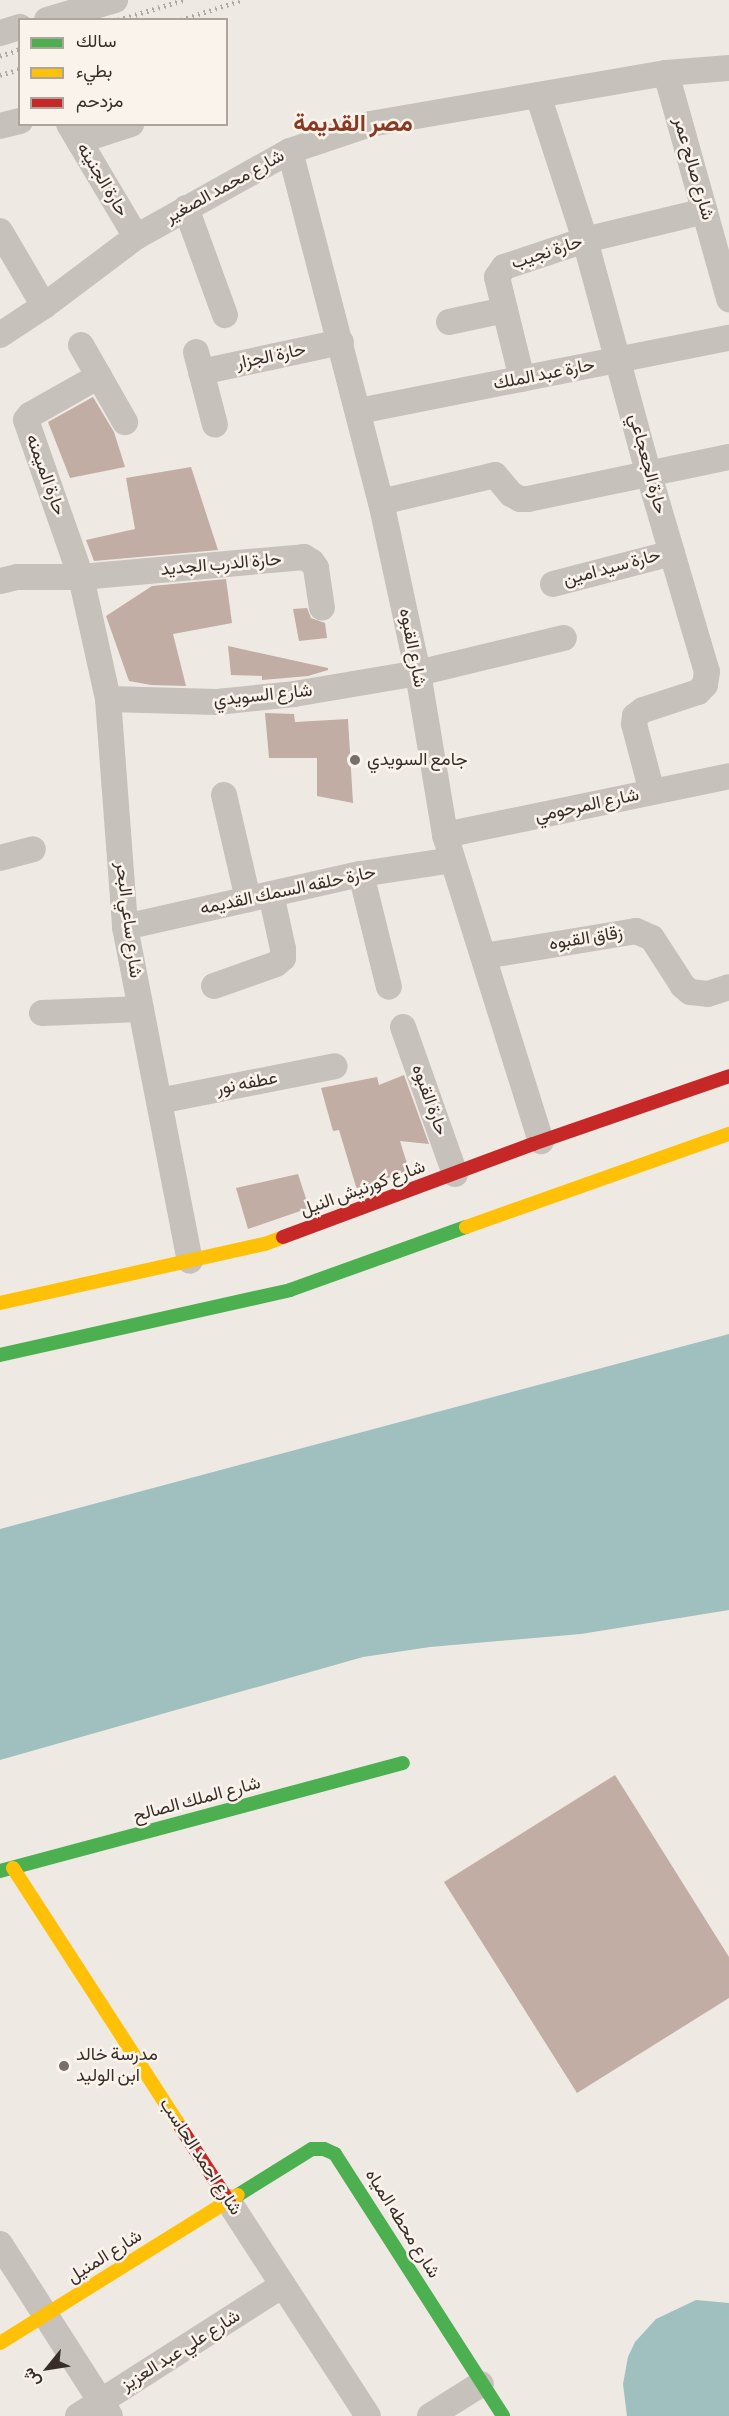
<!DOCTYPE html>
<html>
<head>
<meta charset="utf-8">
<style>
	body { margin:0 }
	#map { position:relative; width:729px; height:2416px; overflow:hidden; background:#eee9e3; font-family:"Sofia Sans Condensed",Vazirmatn,sans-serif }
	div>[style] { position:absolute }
	.water>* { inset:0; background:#9fc0bf }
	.building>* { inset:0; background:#c1ada4 }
	.street>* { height:26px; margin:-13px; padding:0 13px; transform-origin:13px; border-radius:13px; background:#c7c1bc }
	.fast>* { height:14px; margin:-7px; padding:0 7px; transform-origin:7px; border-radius:7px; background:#4caf50 }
	.slow>* { height:14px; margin:-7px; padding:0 7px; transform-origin:7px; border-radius:7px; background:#ffc107 }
	.jam>* { height:14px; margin:-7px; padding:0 7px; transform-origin:7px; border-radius:7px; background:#c62828 }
	.rail>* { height:4.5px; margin-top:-2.25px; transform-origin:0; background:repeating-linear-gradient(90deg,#afa9a5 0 1.5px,transparent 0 6px) }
	.dots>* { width:16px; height:16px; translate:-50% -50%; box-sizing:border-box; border:3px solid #faf3eb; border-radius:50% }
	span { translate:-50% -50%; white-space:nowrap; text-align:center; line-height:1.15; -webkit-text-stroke:5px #faf3eb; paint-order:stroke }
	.street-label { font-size:18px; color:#382e29 }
	.poi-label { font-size:18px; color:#382e29 }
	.left { translate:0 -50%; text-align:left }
	.district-label { font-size:24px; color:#873a23; font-weight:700 }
	.legend { position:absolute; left:18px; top:18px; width:210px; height:108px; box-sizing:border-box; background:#faf3eb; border:2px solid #aca49d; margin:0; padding:8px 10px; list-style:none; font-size:18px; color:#382e29 }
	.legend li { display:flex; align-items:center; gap:12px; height:30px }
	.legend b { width:30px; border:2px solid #aca49d }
	.north { position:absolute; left:18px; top:2338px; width:60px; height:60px; -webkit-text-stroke:4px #faf3eb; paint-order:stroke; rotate:240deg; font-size:16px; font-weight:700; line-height:24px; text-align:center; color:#382e29 }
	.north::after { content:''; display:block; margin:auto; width:21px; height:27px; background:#382e29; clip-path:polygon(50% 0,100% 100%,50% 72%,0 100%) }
</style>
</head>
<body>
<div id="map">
	<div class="water">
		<i style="clip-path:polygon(729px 1334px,729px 1610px,581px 1634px,430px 1647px,363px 1657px,0 1760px,0 1529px)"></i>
		<i style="clip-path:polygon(696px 2300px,729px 2303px,729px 2416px,627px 2416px,623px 2384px,628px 2357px,635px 2342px,656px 2319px)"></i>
	</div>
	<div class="building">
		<i style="clip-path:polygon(93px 397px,114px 432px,125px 467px,70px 478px,48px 422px)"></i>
		<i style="clip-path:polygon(191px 467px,218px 550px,94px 561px,86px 540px,135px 529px,126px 478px)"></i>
		<i style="clip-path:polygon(226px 579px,232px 623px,173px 634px,186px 686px,151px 685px,129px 681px,106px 616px,152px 586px)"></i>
		<i style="clip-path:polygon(307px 608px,311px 618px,325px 623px,327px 638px,299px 641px,293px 609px)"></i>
		<i style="clip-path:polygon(228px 646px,328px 668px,328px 670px,308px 676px,262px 680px,262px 676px,231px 675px)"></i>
		<i style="clip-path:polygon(265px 713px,294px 714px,295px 722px,348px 719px,353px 803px,317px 796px,317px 758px,269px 758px)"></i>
		<i style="clip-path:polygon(404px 1075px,429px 1144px,400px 1141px,409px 1170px,357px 1190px,339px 1130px,333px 1131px,321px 1088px,377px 1077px,379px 1085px)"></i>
		<i style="clip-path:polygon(298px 1174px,309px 1208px,248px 1229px,236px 1188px)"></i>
		<i style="clip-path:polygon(615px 1775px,729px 1957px,729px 1998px,577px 2093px,444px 1882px)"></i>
	</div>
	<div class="street">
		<i style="left:47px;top:20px;width:71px;rotate:-16.4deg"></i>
		<i style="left:0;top:33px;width:21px;rotate:-17deg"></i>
		<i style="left:666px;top:73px;width:235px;rotate:74.4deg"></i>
		<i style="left:538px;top:95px;width:152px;rotate:72deg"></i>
		<i style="left:585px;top:240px;width:244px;rotate:74.8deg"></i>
		<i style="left:649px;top:475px;width:205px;rotate:73.6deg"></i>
		<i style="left:707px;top:672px;width:13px;rotate:99deg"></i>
		<i style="left:705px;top:685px;width:10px;rotate:135deg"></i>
		<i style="left:698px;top:692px;width:58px;rotate:161.9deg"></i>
		<i style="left:643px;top:710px;width:10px;rotate:143deg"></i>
		<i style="left:635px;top:716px;width:8px;rotate:97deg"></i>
		<i style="left:634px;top:724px;width:70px;rotate:75.2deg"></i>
		<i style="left:69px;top:124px;width:131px;rotate:59.3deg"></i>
		<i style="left:0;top:126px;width:21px;rotate:-14deg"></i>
		<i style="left:79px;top:141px;width:55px;rotate:-18.1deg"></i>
		<i style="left:290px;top:151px;width:363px;rotate:75.5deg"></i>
		<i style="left:381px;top:502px;width:175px;rotate:77.8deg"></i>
		<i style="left:418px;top:673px;width:164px;rotate:80.5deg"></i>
		<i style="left:445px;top:835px;width:321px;rotate:72.6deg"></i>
		<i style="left:186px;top:208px;width:114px;rotate:70deg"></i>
		<i style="left:0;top:231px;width:87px;rotate:59.6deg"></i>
		<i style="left:449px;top:322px;width:57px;rotate:-12.1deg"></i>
		<i style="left:0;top:335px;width:53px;rotate:-33.4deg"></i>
		<i style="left:44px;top:306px;width:115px;rotate:-36.9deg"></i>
		<i style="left:136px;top:237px;width:176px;rotate:-29.2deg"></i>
		<i style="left:290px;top:151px;width:84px;rotate:-18.6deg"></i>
		<i style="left:370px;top:124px;width:300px;rotate:-9.8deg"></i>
		<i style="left:666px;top:73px;width:63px;rotate:-4.5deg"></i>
		<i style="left:81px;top:345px;width:89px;rotate:60.3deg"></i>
		<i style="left:196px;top:352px;width:75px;rotate:75.4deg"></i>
		<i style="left:201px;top:372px;width:143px;rotate:-12.1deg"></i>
		<i style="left:99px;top:376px;width:79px;rotate:150.5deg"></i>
		<i style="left:30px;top:415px;width:6px;rotate:129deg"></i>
		<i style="left:26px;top:420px;width:166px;rotate:70.7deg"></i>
		<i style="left:81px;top:577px;width:125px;rotate:77.5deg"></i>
		<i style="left:108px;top:699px;width:229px;rotate:85.7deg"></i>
		<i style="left:125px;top:927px;width:340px;rotate:79deg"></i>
		<i style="left:522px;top:379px;width:105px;rotate:-103.8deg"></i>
		<i style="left:497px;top:277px;width:12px;rotate:-55deg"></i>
		<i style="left:504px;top:267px;width:85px;rotate:-18.4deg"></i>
		<i style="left:585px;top:240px;width:123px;rotate:-13.6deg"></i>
		<i style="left:359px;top:411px;width:377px;rotate:-11.2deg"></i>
		<i style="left:381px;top:502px;width:117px;rotate:-13.3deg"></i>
		<i style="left:495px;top:475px;width:25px;rotate:50deg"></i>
		<i style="left:511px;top:494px;width:10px;rotate:29deg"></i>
		<i style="left:520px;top:499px;width:8px"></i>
		<i style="left:528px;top:499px;width:205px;rotate:-11.8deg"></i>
		<i style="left:0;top:581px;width:17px;rotate:-13deg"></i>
		<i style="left:17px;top:577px;width:64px"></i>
		<i style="left:81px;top:577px;width:224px;rotate:-5.1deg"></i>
		<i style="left:304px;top:557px;width:9px;rotate:32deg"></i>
		<i style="left:312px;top:562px;width:7px;rotate:56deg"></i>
		<i style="left:316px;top:568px;width:40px;rotate:81.5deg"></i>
		<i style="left:553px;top:584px;width:123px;rotate:-14.6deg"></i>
		<i style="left:108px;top:699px;width:109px;rotate:1.6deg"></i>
		<i style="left:217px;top:702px;width:77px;rotate:-5.9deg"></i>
		<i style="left:294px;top:694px;width:126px;rotate:-9.6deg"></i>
		<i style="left:418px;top:673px;width:150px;rotate:-13.5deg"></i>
		<i style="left:224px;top:795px;width:107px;rotate:77deg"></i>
		<i style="left:445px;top:835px;width:290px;rotate:-11.7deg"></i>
		<i style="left:0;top:858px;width:34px;rotate:-15deg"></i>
		<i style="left:361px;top:874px;width:116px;rotate:76.1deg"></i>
		<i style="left:125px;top:927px;width:242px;rotate:-12.7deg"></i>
		<i style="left:361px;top:874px;width:92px;rotate:-8.7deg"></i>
		<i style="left:484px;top:956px;width:154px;rotate:-9.3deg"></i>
		<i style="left:636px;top:931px;width:17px;rotate:24deg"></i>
		<i style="left:652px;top:938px;width:57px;rotate:57.1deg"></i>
		<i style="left:683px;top:986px;width:9px;rotate:41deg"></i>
		<i style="left:690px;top:992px;width:18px;rotate:6deg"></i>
		<i style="left:708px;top:994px;width:22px;rotate:-18deg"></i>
		<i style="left:214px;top:986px;width:66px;rotate:-19.5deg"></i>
		<i style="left:276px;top:964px;width:9px;rotate:-41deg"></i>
		<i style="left:283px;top:958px;width:9px;rotate:-90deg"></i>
		<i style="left:283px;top:949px;width:56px;rotate:-102.3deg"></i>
		<i style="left:42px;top:1013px;width:99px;rotate:-2.3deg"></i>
		<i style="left:403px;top:1027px;width:156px;rotate:70.5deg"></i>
		<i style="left:159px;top:1101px;width:179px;rotate:-11.2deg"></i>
		<i style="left:229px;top:2202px;width:255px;rotate:57deg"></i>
		<i style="left:0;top:2244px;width:204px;rotate:57.4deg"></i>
		<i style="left:78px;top:2416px;width:243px;rotate:-32.6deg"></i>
		<i style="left:430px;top:2416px;width:60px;rotate:-32.1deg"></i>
	</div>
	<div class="fast">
		<i style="left:0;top:1355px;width:297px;rotate:-12.6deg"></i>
		<i style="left:290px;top:1290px;width:187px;rotate:-19.7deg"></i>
		<i style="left:0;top:1871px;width:417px;rotate:-15deg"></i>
		<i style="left:238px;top:2195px;width:87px;rotate:-31.9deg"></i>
		<i style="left:312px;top:2149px;width:12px"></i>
		<i style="left:324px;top:2149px;width:12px;rotate:24deg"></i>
		<i style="left:335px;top:2154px;width:311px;rotate:57.3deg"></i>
	</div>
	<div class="slow">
		<i style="left:466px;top:1227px;width:279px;rotate:-19.5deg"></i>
		<i style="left:0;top:1303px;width:271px;rotate:-12.6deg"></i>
		<i style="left:265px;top:1244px;width:19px;rotate:-21deg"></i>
		<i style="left:13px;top:1868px;width:310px;rotate:57.1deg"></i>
		<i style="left:0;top:2343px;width:280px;rotate:-31.9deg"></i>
	</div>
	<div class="jam">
		<i style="left:283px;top:1237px;width:267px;rotate:-20.4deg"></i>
		<i style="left:533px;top:1144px;width:207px;rotate:-19.1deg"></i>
		<i style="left:181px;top:2128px;width:88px;rotate:57deg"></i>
	</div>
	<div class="rail">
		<i style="left:118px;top:20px;width:68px;rotate:-17.1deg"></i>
		<i style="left:181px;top:20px;width:64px;rotate:-18.2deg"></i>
		<i style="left:0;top:56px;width:21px;rotate:-19deg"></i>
		<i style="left:0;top:75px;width:21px;rotate:-17deg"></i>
	</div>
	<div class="dots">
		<i style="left:355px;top:760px;background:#786f6a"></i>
		<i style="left:64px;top:2066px;background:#786f6a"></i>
	</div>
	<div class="street-label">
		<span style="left:693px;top:169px;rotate:74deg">شارع صالح عمر</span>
		<span style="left:102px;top:180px;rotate:59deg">حارة الجنينه</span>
		<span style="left:225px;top:187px;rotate:-29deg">شارع محمد الصغير</span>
		<span style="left:547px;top:253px;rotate:-18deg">حارة نجيب</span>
		<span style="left:271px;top:357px;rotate:-12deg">حارة الجزار</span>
		<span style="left:544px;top:375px;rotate:-11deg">حارة عبد الملك</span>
		<span style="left:647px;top:464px;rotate:75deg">حارة الجعجاعي</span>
		<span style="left:45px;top:475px;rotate:70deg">حارة الميمنه</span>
		<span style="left:221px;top:565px;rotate:-5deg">حارة الدرب الجديد</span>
		<span style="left:612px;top:568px;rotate:-15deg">حارة سيد امين</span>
		<span style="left:412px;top:648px;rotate:79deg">شارع القبوه</span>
		<span style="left:263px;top:696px;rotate:-6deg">شارع السويدي</span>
		<span style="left:587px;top:806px;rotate:-12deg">شارع المرحومي</span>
		<span style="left:288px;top:891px;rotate:-12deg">حارة حلقه السمك القديمه</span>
		<span style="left:128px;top:920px;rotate:83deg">شارع ساعي البحر</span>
		<span style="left:586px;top:939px;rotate:-9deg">زقاق القبوه</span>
		<span style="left:247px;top:1084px;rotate:-11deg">عطفه نور</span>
		<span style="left:429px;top:1100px;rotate:70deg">حارة القبوه</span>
		<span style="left:363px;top:1189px;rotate:-20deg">شارع كورنيش النيل</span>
		<span style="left:197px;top:1800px;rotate:-15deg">شارع الملك الصالح</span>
		<span style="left:200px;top:2157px;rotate:57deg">شارع احمد الحاسب</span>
		<span style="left:402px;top:2224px;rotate:58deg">شارع محطه المياه</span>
		<span style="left:105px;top:2257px;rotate:-32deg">شارع المنيل</span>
		<span style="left:181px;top:2351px;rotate:-32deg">شارع علي عبد العزيز</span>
	</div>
	<div class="poi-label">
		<span class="left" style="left:367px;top:760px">جامع السويدي</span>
		<span class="left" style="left:76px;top:2066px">مدرسة خالد<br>ابن الوليد</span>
	</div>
	<div class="district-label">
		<span style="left:353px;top:124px">مصر القديمة</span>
	</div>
	<ul class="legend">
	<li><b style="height:8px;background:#4caf50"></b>سالك</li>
	<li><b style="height:8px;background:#ffc107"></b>بطيء</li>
	<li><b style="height:8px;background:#c62828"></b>مزدحم</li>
	</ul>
	<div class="north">ش</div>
</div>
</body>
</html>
